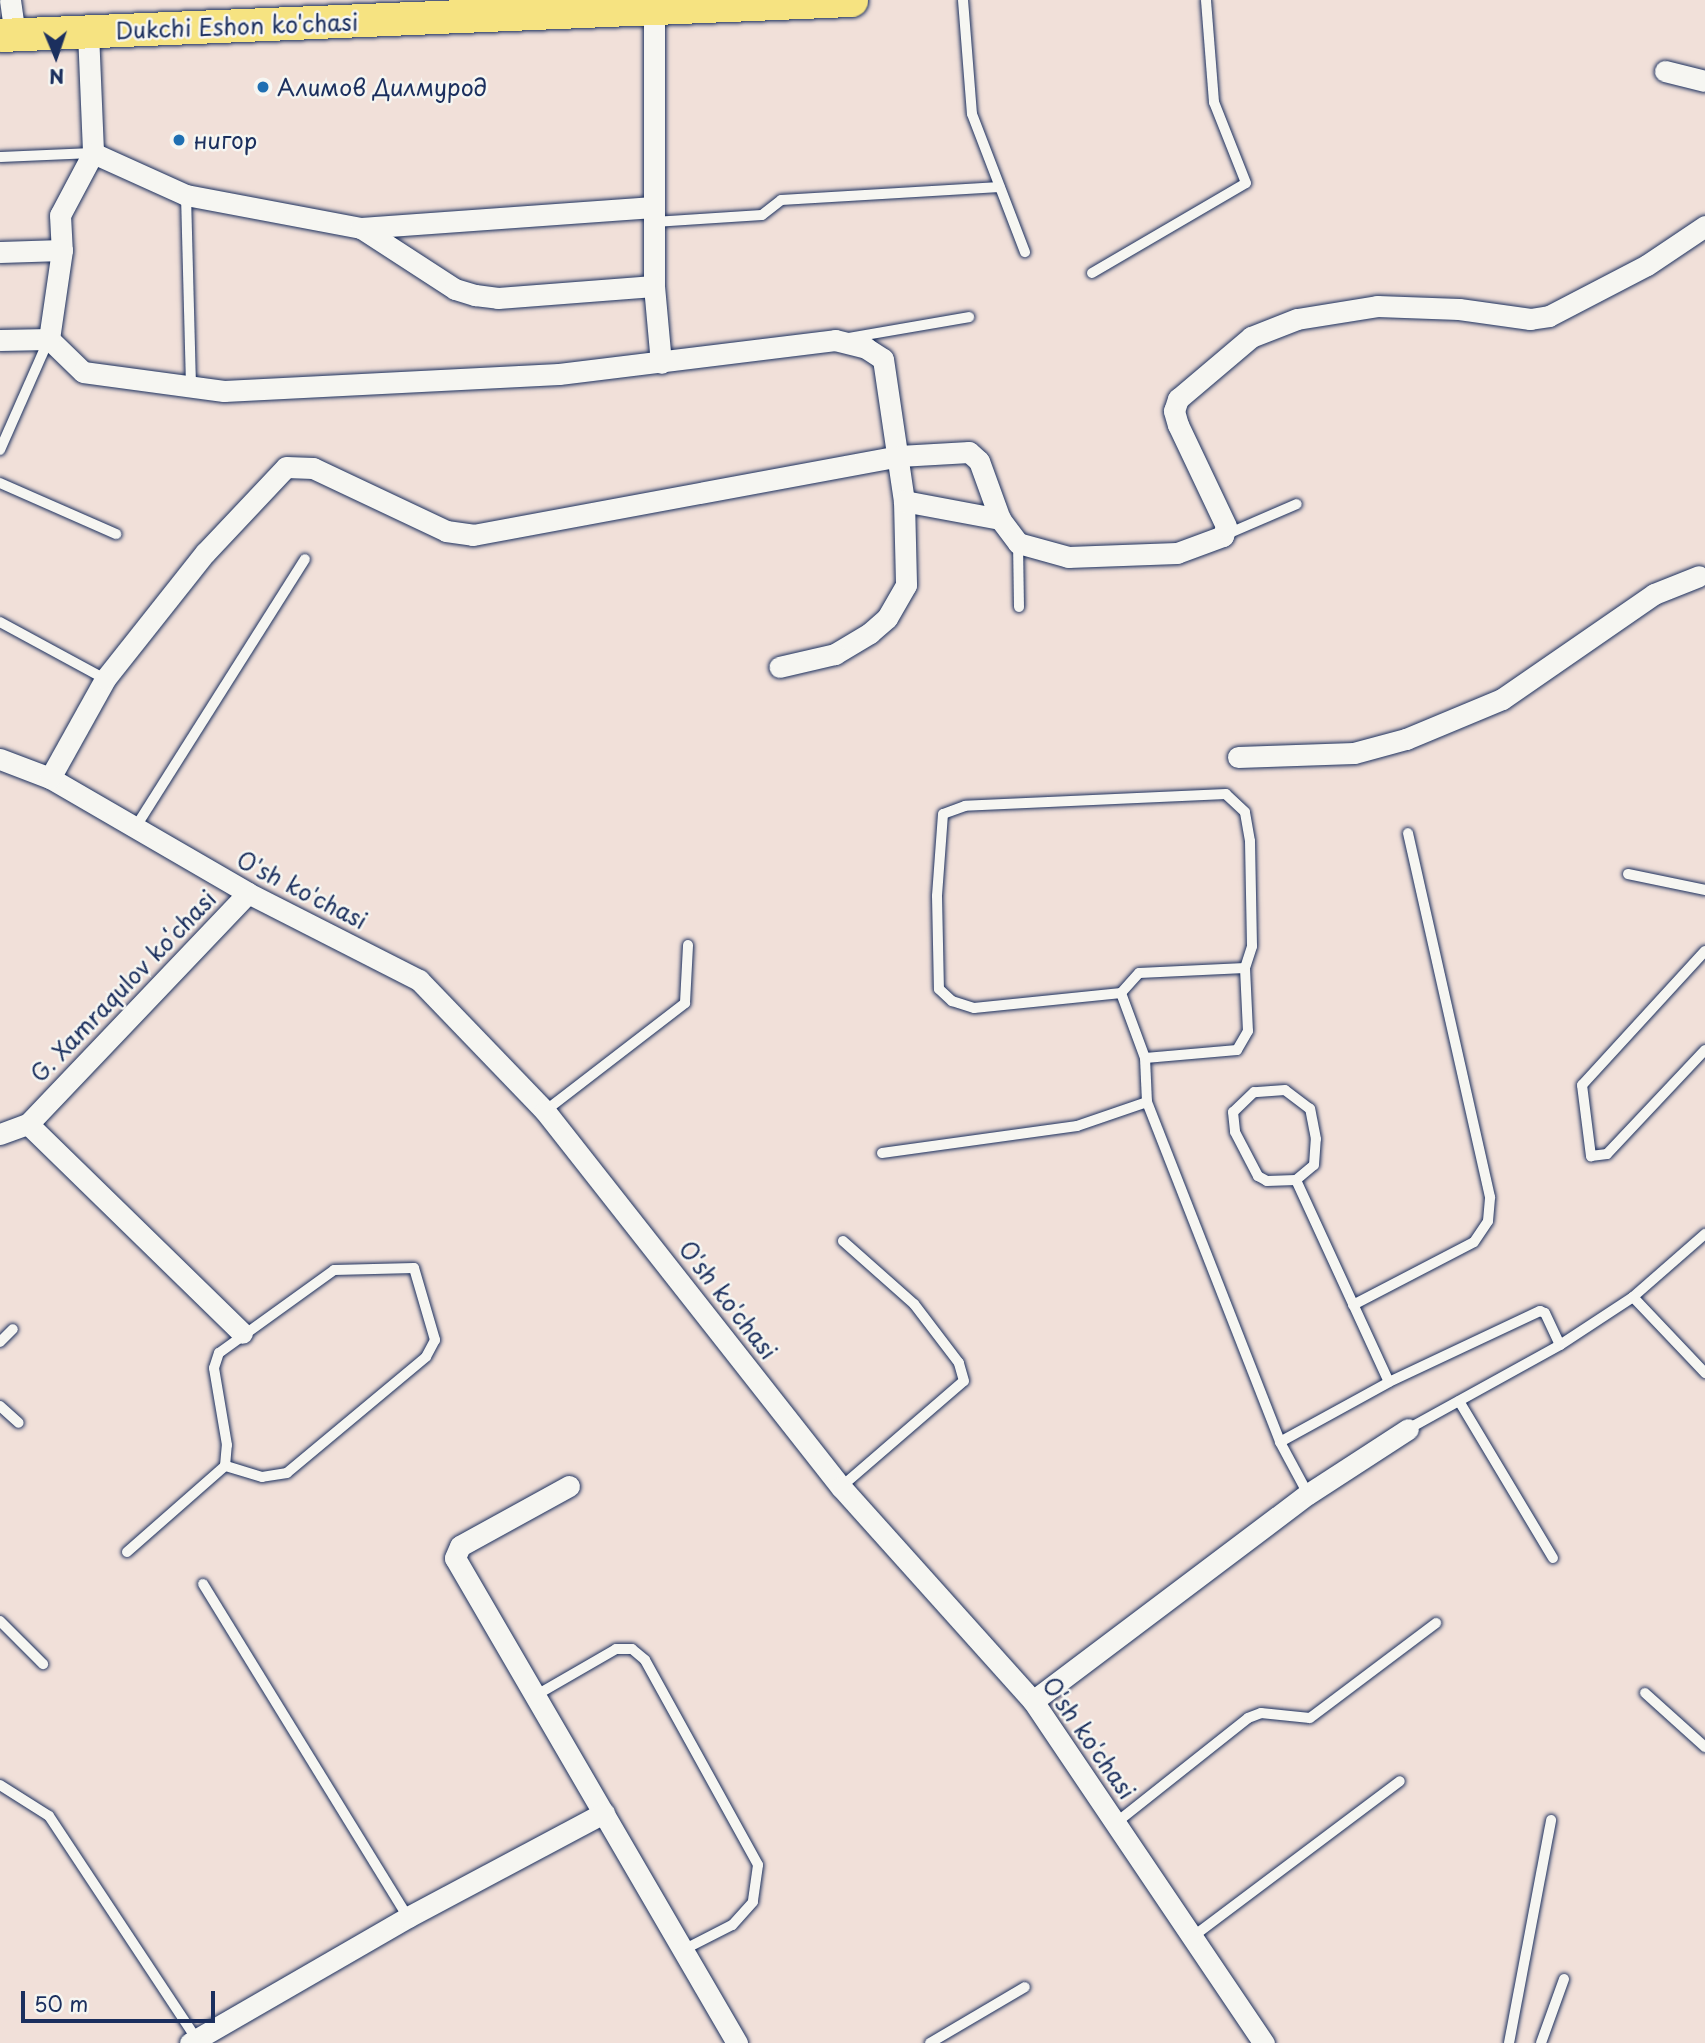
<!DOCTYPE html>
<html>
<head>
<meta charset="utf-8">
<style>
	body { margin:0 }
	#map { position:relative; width:1705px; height:2043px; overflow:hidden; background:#f1e0d9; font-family:"Playpen Sans",sans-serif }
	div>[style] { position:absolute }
	.roads { filter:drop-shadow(0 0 2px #1b2f5e) drop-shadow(0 0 2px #1b2f5e) }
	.service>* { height:10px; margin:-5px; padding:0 5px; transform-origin:5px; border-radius:5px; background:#f6f6f2 }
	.minor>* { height:21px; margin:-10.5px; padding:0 10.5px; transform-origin:10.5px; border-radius:10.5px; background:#f6f6f2 }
	.primary>* { height:33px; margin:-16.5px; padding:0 16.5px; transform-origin:16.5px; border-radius:16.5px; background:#f6e381 }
	.dots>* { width:19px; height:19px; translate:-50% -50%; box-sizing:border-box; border:4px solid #f6f6f2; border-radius:50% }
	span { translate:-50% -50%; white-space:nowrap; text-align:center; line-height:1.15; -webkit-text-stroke:5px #f6f6f2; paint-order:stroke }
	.street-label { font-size:23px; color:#1b2f5e }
	.poi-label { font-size:23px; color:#1b2f5e }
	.left { translate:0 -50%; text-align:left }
	.north { position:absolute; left:21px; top:21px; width:70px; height:70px; -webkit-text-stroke:5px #f6f6f2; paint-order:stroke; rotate:178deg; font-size:19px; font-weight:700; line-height:28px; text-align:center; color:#1b2f5e }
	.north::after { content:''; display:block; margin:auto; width:24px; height:32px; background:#1b2f5e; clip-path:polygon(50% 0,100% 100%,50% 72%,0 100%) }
	.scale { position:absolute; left:21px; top:1991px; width:194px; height:32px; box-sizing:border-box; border:4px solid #1b2f5e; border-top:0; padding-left:9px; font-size:21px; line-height:24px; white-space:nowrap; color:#1b2f5e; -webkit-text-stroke:5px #f6f6f2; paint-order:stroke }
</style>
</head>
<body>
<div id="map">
	<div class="roads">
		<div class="service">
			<i style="left:963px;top:0;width:114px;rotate:85.5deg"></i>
			<i style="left:972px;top:114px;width:148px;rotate:69deg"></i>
			<i style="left:0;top:157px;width:93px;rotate:-2.5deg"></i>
			<i style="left:186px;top:195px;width:192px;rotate:88.5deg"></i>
			<i style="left:654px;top:222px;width:108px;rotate:-3.7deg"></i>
			<i style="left:762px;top:215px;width:24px;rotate:-38deg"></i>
			<i style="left:781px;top:200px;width:219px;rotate:-3.4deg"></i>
			<i style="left:1092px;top:273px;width:178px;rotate:-30.3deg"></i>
			<i style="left:1246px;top:183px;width:87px;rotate:-111.6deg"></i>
			<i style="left:1214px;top:102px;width:102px;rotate:-94.5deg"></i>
			<i style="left:848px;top:338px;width:123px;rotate:-9.8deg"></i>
			<i style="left:0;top:450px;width:121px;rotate:-66.2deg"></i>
			<i style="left:0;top:483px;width:127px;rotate:23.7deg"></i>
			<i style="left:1225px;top:535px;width:78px;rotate:-23.3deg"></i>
			<i style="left:1018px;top:543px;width:64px;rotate:89.1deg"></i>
			<i style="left:0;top:622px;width:119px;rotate:28.5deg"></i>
			<i style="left:135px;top:828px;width:318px;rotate:-57.7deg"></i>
			<i style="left:1628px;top:874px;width:79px;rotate:11.7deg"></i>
			<i style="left:1705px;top:951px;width:182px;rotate:132.5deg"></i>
			<i style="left:1582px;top:1085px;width:72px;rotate:82.8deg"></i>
			<i style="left:1591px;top:1156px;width:16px;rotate:-7deg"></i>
			<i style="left:1607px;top:1154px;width:143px;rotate:-46.7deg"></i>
			<i style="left:1245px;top:968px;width:23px;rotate:-72deg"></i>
			<i style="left:1252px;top:946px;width:105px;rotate:-91.1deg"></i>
			<i style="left:1250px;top:841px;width:29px;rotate:-100deg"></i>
			<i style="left:1245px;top:812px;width:26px;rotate:-137deg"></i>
			<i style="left:1226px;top:794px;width:261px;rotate:177.4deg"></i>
			<i style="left:965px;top:806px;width:23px;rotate:160deg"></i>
			<i style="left:943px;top:814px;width:82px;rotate:94.2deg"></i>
			<i style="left:937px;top:896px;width:93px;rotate:88.8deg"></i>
			<i style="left:939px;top:989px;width:18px;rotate:43deg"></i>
			<i style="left:952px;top:1001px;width:23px;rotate:18deg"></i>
			<i style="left:974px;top:1008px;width:148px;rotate:-5.8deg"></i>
			<i style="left:1121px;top:993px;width:69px;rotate:69.7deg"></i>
			<i style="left:1145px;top:1058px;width:44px;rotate:87.4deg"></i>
			<i style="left:1147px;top:1102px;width:365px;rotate:68.6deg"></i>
			<i style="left:1280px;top:1442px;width:59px;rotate:61.7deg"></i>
			<i style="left:1121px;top:993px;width:27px;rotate:-48deg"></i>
			<i style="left:1139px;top:973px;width:106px;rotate:-2.7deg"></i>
			<i style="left:1245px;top:968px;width:63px;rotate:87.3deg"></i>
			<i style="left:1248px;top:1031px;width:22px;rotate:120deg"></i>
			<i style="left:1237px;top:1050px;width:92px;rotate:175deg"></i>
			<i style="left:545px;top:1111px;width:177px;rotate:-37.6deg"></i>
			<i style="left:685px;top:1003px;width:58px;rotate:-87deg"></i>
			<i style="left:882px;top:1153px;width:197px;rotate:-7.9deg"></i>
			<i style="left:1077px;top:1126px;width:74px;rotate:-18.9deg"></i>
			<i style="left:1296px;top:1180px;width:23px;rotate:-40deg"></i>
			<i style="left:1314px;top:1165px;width:26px;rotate:-86deg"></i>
			<i style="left:1316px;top:1139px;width:31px;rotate:-101deg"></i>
			<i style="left:1310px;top:1109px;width:31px;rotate:-143deg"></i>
			<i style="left:1285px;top:1090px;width:31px;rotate:176deg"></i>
			<i style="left:1254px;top:1092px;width:29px;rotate:136deg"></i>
			<i style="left:1233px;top:1112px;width:20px;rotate:84deg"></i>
			<i style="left:1235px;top:1132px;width:50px;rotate:62.4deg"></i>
			<i style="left:1258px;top:1176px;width:10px;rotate:29deg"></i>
			<i style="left:1267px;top:1181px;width:29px;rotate:-2deg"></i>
			<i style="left:1296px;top:1180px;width:222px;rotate:65.3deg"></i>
			<i style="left:1633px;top:1297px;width:96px;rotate:-41.2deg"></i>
			<i style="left:1353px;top:1305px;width:136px;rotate:-27.5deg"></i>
			<i style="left:1474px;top:1242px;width:25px;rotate:-56deg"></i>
			<i style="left:1488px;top:1221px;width:24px;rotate:-85deg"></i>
			<i style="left:1490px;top:1197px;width:373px;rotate:-102.7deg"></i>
			<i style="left:0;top:1342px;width:18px;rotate:-45deg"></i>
			<i style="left:1459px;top:1401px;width:183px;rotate:59.1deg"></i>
			<i style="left:0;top:1406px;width:25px;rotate:42deg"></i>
			<i style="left:1408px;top:1429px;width:174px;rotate:-28.9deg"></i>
			<i style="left:1560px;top:1345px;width:87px;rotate:-33.3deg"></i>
			<i style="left:1633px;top:1297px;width:105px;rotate:46.5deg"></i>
			<i style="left:1280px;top:1442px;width:124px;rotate:-28.8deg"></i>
			<i style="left:1389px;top:1382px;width:167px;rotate:-25.2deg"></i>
			<i style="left:1540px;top:1311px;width:5px;rotate:22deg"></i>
			<i style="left:1545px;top:1313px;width:35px;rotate:65deg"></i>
			<i style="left:841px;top:1487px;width:162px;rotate:-40.8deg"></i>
			<i style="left:964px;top:1381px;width:19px;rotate:-106deg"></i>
			<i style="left:959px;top:1363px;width:74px;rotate:-127.3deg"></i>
			<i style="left:914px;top:1304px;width:95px;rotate:-138.4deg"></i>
			<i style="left:127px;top:1552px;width:130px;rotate:-41.3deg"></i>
			<i style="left:225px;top:1466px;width:21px;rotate:-85deg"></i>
			<i style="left:227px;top:1445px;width:78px;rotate:-99.6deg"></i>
			<i style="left:214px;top:1368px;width:16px;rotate:-72deg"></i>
			<i style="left:219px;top:1353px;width:142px;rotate:-35.8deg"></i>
			<i style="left:334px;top:1270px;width:80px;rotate:-1.4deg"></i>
			<i style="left:414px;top:1268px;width:75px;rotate:73.7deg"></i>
			<i style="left:435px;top:1340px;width:19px;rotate:118deg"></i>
			<i style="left:426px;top:1357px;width:181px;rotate:140.2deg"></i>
			<i style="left:287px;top:1473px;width:25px;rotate:171deg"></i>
			<i style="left:262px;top:1477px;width:39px;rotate:-163deg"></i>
			<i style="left:203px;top:1584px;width:391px;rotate:58.4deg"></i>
			<i style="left:0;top:1621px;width:61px;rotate:45deg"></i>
			<i style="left:1645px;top:1693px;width:81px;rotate:42deg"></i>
			<i style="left:533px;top:1697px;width:96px;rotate:-30deg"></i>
			<i style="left:616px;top:1649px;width:16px"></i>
			<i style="left:632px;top:1649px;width:17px;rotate:40deg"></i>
			<i style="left:645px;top:1660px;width:234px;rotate:61.1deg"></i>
			<i style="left:758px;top:1865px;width:37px;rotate:98deg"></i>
			<i style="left:753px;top:1902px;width:31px;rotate:132deg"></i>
			<i style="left:732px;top:1925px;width:53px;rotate:152.9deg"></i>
			<i style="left:0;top:1785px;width:58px;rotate:32.3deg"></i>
			<i style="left:49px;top:1816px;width:268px;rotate:56.5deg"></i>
			<i style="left:1117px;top:1822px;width:167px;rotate:-38.4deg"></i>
			<i style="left:1248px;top:1718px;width:14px;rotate:-21deg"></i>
			<i style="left:1261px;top:1713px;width:49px;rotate:5.8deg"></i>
			<i style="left:1310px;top:1718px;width:158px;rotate:-37deg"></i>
			<i style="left:1195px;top:1935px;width:256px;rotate:-36.9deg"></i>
			<i style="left:930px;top:2043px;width:110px;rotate:-30.5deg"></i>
			<i style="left:1509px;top:2043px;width:227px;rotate:-79.3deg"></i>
			<i style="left:1541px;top:2043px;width:68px;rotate:-70.2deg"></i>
		</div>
		<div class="minor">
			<i style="left:10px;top:0;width:34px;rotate:82deg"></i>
			<i style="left:654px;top:8px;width:278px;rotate:90deg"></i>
			<i style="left:654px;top:286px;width:77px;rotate:84.8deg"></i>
			<i style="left:88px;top:32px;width:121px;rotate:87.6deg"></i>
			<i style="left:93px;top:153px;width:70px;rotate:118deg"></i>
			<i style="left:60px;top:215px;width:35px;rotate:87deg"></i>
			<i style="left:62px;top:250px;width:90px;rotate:98.3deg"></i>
			<i style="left:49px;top:339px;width:47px;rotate:44.1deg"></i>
			<i style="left:83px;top:372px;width:142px;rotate:7.7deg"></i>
			<i style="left:224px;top:391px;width:335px;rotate:-2.9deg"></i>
			<i style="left:559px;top:374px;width:278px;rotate:-7deg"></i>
			<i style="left:835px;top:340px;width:32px;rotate:14deg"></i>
			<i style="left:866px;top:348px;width:20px;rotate:33deg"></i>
			<i style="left:883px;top:359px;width:144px;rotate:81.6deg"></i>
			<i style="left:904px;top:501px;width:84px;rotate:88.6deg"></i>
			<i style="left:906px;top:585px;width:38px;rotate:120deg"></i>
			<i style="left:887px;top:618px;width:23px;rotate:139deg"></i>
			<i style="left:870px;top:633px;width:41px;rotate:149deg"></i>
			<i style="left:835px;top:654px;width:57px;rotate:166.9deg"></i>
			<i style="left:1665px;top:71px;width:41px;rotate:14deg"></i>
			<i style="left:93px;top:153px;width:102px;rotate:24.3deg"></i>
			<i style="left:186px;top:195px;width:178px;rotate:10.7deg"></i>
			<i style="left:361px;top:228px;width:293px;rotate:-4.1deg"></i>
			<i style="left:361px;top:228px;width:112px;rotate:33deg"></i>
			<i style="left:455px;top:289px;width:21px;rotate:17deg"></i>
			<i style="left:475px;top:295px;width:23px;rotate:7deg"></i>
			<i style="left:498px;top:298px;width:156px;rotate:-4.4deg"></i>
			<i style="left:0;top:252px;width:62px;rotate:-1.8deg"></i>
			<i style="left:0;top:340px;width:49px;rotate:-1.2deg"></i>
			<i style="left:904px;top:501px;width:98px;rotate:10.6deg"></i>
			<i style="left:1238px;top:757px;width:116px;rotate:-2deg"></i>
			<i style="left:1354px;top:753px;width:54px;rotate:-15.1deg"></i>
			<i style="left:1406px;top:739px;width:104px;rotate:-22.6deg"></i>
			<i style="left:1502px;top:699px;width:185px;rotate:-34.6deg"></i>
			<i style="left:1654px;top:594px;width:48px;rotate:-21.8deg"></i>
			<i style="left:0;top:759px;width:53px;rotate:20.8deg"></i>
			<i style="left:50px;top:778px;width:229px;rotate:30.1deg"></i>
			<i style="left:248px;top:893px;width:192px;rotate:27deg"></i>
			<i style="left:419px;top:980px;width:182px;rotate:46.1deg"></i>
			<i style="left:545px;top:1111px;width:479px;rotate:51.8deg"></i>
			<i style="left:841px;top:1487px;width:288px;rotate:48.1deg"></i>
			<i style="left:1033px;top:1701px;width:413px;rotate:56deg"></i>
			<i style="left:50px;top:778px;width:113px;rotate:-60.9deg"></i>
			<i style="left:105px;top:679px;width:161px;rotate:-51.6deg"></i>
			<i style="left:205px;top:553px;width:118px;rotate:-46.7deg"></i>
			<i style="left:286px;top:467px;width:27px;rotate:2deg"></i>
			<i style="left:313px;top:468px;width:147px;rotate:25.3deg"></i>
			<i style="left:446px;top:531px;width:27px;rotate:8deg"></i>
			<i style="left:473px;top:535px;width:433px;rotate:-10.5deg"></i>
			<i style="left:899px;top:456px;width:70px;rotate:-3.3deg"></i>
			<i style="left:969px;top:452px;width:13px;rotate:42deg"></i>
			<i style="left:979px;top:461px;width:62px;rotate:70.1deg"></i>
			<i style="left:1000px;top:519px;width:30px;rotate:53deg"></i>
			<i style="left:1018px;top:543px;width:52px;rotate:15.6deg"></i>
			<i style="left:1068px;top:557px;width:109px;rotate:-2.1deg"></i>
			<i style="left:1177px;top:553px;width:49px;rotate:-20.3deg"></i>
			<i style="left:1223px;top:536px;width:10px;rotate:-73deg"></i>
			<i style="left:1226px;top:526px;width:112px;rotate:-115.4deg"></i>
			<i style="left:1178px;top:425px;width:15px;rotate:-106deg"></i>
			<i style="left:1174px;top:411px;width:13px;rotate:-72deg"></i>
			<i style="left:1178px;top:399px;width:96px;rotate:-40.3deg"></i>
			<i style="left:1251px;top:337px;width:49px;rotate:-21.4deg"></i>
			<i style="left:1297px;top:319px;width:81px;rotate:-9.2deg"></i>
			<i style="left:1377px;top:306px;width:82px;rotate:2.1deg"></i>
			<i style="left:1459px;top:309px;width:72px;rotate:8deg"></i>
			<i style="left:1530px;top:319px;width:19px;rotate:-9deg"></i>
			<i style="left:1549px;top:316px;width:110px;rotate:-27.5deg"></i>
			<i style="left:1647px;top:265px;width:70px;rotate:-33.9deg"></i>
			<i style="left:28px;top:1124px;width:299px;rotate:44.3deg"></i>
			<i style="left:0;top:1134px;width:30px;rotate:-20deg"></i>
			<i style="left:28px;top:1124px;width:319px;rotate:-46.4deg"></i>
			<i style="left:569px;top:1486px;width:124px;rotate:151.2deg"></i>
			<i style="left:460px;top:1546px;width:13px;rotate:113deg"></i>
			<i style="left:455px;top:1558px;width:561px;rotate:59.82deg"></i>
			<i style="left:1033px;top:1701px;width:344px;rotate:-37deg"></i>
			<i style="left:1308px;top:1494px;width:119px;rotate:-33deg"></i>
			<i style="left:190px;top:2043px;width:252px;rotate:-30deg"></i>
			<i style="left:408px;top:1917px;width:222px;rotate:-28deg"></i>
		</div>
		<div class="primary">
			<i style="left:0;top:35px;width:852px;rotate:-2.36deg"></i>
		</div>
	</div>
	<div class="dots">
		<i style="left:263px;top:87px;background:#1f6fb2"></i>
		<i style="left:179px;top:140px;background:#1f6fb2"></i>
	</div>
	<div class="street-label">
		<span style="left:237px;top:26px;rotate:-2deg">Dukchi Eshon ko'chasi</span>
		<span style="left:302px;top:890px;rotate:27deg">O'sh ko'chasi</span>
		<span style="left:123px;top:986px;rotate:-46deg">G. Xamraqulov koʻchasi</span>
		<span style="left:728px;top:1300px;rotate:52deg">O'sh ko'chasi</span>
		<span style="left:1089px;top:1738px;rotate:55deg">O'sh ko'chasi</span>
	</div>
	<div class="poi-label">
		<span class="left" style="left:277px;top:87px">Алимов Дилмурод</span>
		<span class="left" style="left:193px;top:140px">нигор</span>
	</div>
	<div class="north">N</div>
	<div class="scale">50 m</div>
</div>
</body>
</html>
